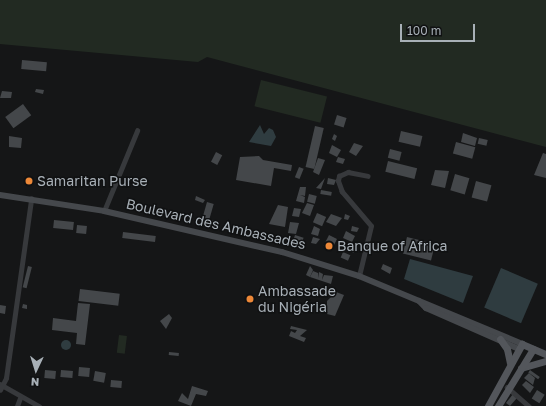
<!DOCTYPE html>
<html>
<head>
<meta charset="utf-8">
<style>
	body { margin:0 }
	#map { position:relative; width:546px; height:406px; overflow:hidden; background:#151617; font-family:"Golos Text",sans-serif }
	div>[style] { position:absolute }
	.green>* { inset:0; background:#222a22; transform-origin:0 0 }
	.water>* { inset:0; background:#2f3c40; transform-origin:0 0 }
	.round { border-radius:50% }
	.building>* { inset:0; background:#44474a; transform-origin:0 0 }
	.minor>* { height:4.5px; margin:-2.25px; padding:0 2.25px; transform-origin:2.25px; border-radius:2.25px; background:#37393c }
	.secondary>* { height:6px; margin:-3px; padding:0 3px; transform-origin:3px; border-radius:3px; background:#45484c }
	.primary>* { height:7px; margin:-3.5px; padding:0 3.5px; transform-origin:3.5px; border-radius:3.5px; background:#53565b }
	.dots>* { width:11px; height:11px; translate:-50% -50%; box-sizing:border-box; border:2px solid #101112; border-radius:50% }
	span { translate:-50% -50%; white-space:nowrap; text-align:center; line-height:1.15; -webkit-text-stroke:3px #101112; paint-order:stroke }
	.poi-label { font-size:14px; color:#a8b0b7 }
	.left { translate:0 -50%; text-align:left }
	.street-label { font-size:14px; color:#a8b0b7 }
	.north { position:absolute; left:16px; top:350px; width:40px; height:40px; -webkit-text-stroke:3px #101112; paint-order:stroke; rotate:184deg; font-size:11px; font-weight:700; line-height:16px; text-align:center; color:#a8b0b7 }
	.north::after { content:''; display:block; margin:auto; width:14px; height:18px; background:#a8b0b7; clip-path:polygon(50% 0,100% 100%,50% 72%,0 100%) }
	.scale { position:absolute; left:400px; top:24px; width:75px; height:18px; box-sizing:border-box; border:2px solid #a8b0b7; border-top:0; padding-left:5px; font-size:12px; line-height:14px; white-space:nowrap; color:#a8b0b7; -webkit-text-stroke:3px #101112; paint-order:stroke }
</style>
</head>
<body>
<div id="map">
	<div class="green">
		<i style="clip-path:polygon(0 0,546px 0,546px 147px,207px 57px,198px 62px,0 44px)"></i>
		<i style="left:261px;top:80px;width:68px;height:27px;rotate:14deg"></i>
		<i style="left:119px;top:335px;width:8px;height:18px;rotate:7deg"></i>
	</div>
	<div class="water">
		<i style="clip-path:polygon(260px 125px,264px 134px,269px 128px,273px 130px,276px 137px,271px 146px,249px 142px)"></i>
		<i style="clip-path:polygon(410px 259px,473px 276px,463px 303px,404px 279px)"></i>
		<i style="left:501px;top:268px;width:40px;height:43px;rotate:23deg"></i>
		<i class="round" style="left:61px;top:340px;width:10px;height:10px"></i>
	</div>
	<div class="building">
		<i style="left:22px;top:60px;width:25px;height:9px;rotate:5deg"></i>
		<i style="clip-path:polygon(36px 89px,44px 90px,43px 94px,35px 92px)"></i>
		<i style="clip-path:polygon(2px 91px,12px 92px,11px 98px,0 98px)"></i>
		<i style="left:23px;top:104px;width:14px;height:22px;rotate:54deg"></i>
		<i style="left:337px;top:115px;width:10px;height:10px;rotate:17deg"></i>
		<i style="left:315px;top:126px;width:9px;height:42px;rotate:13deg"></i>
		<i style="left:401px;top:131px;width:22px;height:11px;rotate:13deg"></i>
		<i style="clip-path:polygon(463px 133px,477px 138px,475px 146px,461px 142px)"></i>
		<i style="clip-path:polygon(334px 134px,337px 136px,335px 141px,332px 139px)"></i>
		<i style="clip-path:polygon(9px 136px,22px 138px,21px 148px,9px 147px)"></i>
		<i style="left:479px;top:138px;width:9px;height:6px;rotate:13deg"></i>
		<i style="left:456px;top:142px;width:20px;height:12px;rotate:15deg"></i>
		<i style="clip-path:polygon(354px 143px,363px 146px,356px 156px,349px 152px)"></i>
		<i style="clip-path:polygon(332px 145px,341px 150px,337px 157px,329px 153px)"></i>
		<i style="left:390px;top:149px;width:12px;height:9px;rotate:14deg"></i>
		<i style="left:216px;top:152px;width:7px;height:11px;rotate:27deg"></i>
		<i style="clip-path:polygon(543px 153px,546px 154px,546px 178px,534px 175px)"></i>
		<i style="clip-path:polygon(259px 156px,263px 160px,292px 165px,291px 171px,274px 168px,271px 186px,236px 180px,240px 157px)"></i>
		<i style="clip-path:polygon(338px 157px,345px 159px,343px 164px,336px 162px)"></i>
		<i style="clip-path:polygon(318px 158px,325px 160px,319px 175px,313px 172px)"></i>
		<i style="left:388px;top:161px;width:30px;height:11px;rotate:14deg"></i>
		<i style="left:299px;top:167px;width:5px;height:11px;rotate:22deg"></i>
		<i style="clip-path:polygon(435px 170px,449px 171px,445px 188px,431px 185px)"></i>
		<i style="left:455px;top:174px;width:15px;height:17px;rotate:16deg"></i>
		<i style="clip-path:polygon(325px 178px,321px 189px,316px 188px)"></i>
		<i style="clip-path:polygon(328px 178px,336px 180px,334px 185px,327px 184px)"></i>
		<i style="left:476px;top:181px;width:16px;height:17px;rotate:15deg"></i>
		<i style="clip-path:polygon(300px 187px,306px 187px,305px 196px,300px 195px,305px 197px,304px 203px,296px 201px)"></i>
		<i style="left:321px;top:190px;width:11px;height:4px;rotate:10deg"></i>
		<i style="left:309px;top:194px;width:8px;height:8px;rotate:14deg"></i>
		<i style="clip-path:polygon(196px 196px,205px 200px,203px 203px,195px 200px)"></i>
		<i style="left:207px;top:202px;width:7px;height:16px;rotate:16deg"></i>
		<i style="clip-path:polygon(307px 203px,314px 205px,310px 216px,302px 213px)"></i>
		<i style="clip-path:polygon(278px 205px,288px 207px,285px 227px,269px 224px)"></i>
		<i style="clip-path:polygon(294px 208px,301px 209px,299px 217px,292px 216px)"></i>
		<i style="left:317px;top:213px;width:10px;height:10px;rotate:24deg"></i>
		<i style="clip-path:polygon(331px 214px,342px 218px,336px 226px,326px 222px)"></i>
		<i style="clip-path:polygon(345px 214px,350px 216px,348px 220px,344px 219px)"></i>
		<i style="left:54px;top:220px;width:20px;height:8px;rotate:6deg"></i>
		<i style="left:207px;top:220px;width:10px;height:4px;rotate:6deg"></i>
		<i style="clip-path:polygon(290px 222px,299px 223px,296px 234px,288px 233px)"></i>
		<i style="left:77px;top:225px;width:10px;height:8px;rotate:6deg"></i>
		<i style="clip-path:polygon(314px 226px,320px 229px,318px 236px,311px 234px)"></i>
		<i style="clip-path:polygon(352px 226px,359px 228px,357px 232px,351px 231px)"></i>
		<i style="clip-path:polygon(346px 231px,355px 236px,352px 242px,343px 238px)"></i>
		<i style="left:123px;top:232px;width:33px;height:6px;rotate:7deg"></i>
		<i style="left:295px;top:235px;width:9px;height:5px;rotate:18deg"></i>
		<i style="left:329px;top:235px;width:9px;height:12px;rotate:27deg"></i>
		<i style="clip-path:polygon(313px 237px,320px 239px,316px 244px,311px 243px)"></i>
		<i style="left:407px;top:237px;width:29px;height:17px;rotate:14deg"></i>
		<i style="clip-path:polygon(353px 245px,357px 246px,356px 249px,351px 248px)"></i>
		<i style="clip-path:polygon(348px 248px,356px 249px,354px 253px,349px 251px)"></i>
		<i style="left:343px;top:252px;width:8px;height:6px;rotate:23deg"></i>
		<i style="clip-path:polygon(383px 264px,392px 268px,390px 274px,381px 269px)"></i>
		<i style="left:28px;top:266px;width:4px;height:22px;rotate:14deg"></i>
		<i style="clip-path:polygon(310px 266px,313px 270px,310px 277px,306px 275px)"></i>
		<i style="clip-path:polygon(313px 271px,318px 273px,318px 278px,319px 272px,323px 274px,322px 280px,324px 275px,333px 276px,331px 284px,310px 277px)"></i>
		<i style="left:80px;top:289px;width:40px;height:12px;rotate:7deg"></i>
		<i style="clip-path:polygon(336px 292px,344px 295px,335px 316px,327px 314px,327px 301px)"></i>
		<i style="clip-path:polygon(78px 303px,90px 304px,85px 345px,76px 344px,77px 333px,52px 330px,53px 318px,76px 321px)"></i>
		<i style="clip-path:polygon(23px 304px,27px 305px,27px 309px,22px 308px)"></i>
		<i style="clip-path:polygon(0 305px,6px 306px,5px 314px,0 313px)"></i>
		<i style="clip-path:polygon(169px 314px,172px 318px,166px 329px,160px 321px)"></i>
		<i style="clip-path:polygon(291px 326px,307px 330px,300px 336px,306px 338px,304px 342px,289px 336px,291px 331px,295px 333px,297px 330px,290px 329px)"></i>
		<i style="left:169px;top:352px;width:10px;height:3px;rotate:6deg"></i>
		<i style="left:79px;top:367px;width:11px;height:9px;rotate:5deg"></i>
		<i style="left:45px;top:370px;width:11px;height:8px;rotate:5deg"></i>
		<i style="left:61px;top:370px;width:12px;height:7px;rotate:5deg"></i>
		<i style="left:530px;top:370px;width:12px;height:3px;rotate:35deg"></i>
		<i style="left:95px;top:371px;width:11px;height:10px;rotate:10deg"></i>
		<i style="clip-path:polygon(529px 373px,535px 378px,533px 385px,524px 378px)"></i>
		<i style="left:111px;top:380px;width:11px;height:7px;rotate:5deg"></i>
		<i style="clip-path:polygon(526px 381px,534px 387px,530px 393px,522px 385px)"></i>
		<i style="clip-path:polygon(192px 386px,208px 391px,206px 396px,196px 394px,191px 406px,178px 401px,182px 393px,188px 399px)"></i>
		<i style="left:537px;top:390px;width:9px;height:10px;rotate:32deg"></i>
		<i style="clip-path:polygon(513px 394px,517px 398px,510px 406px,506px 403px)"></i>
	</div>
	<div class="minor">
		<i style="left:104px;top:211px;width:87px;rotate:-67.6deg"></i>
		<i style="left:359px;top:276px;width:51px;rotate:-76.5deg"></i>
		<i style="left:371px;top:226px;width:45px;rotate:-130.5deg"></i>
		<i style="left:342px;top:192px;width:12px;rotate:-110deg"></i>
		<i style="left:338px;top:181px;width:5px;rotate:-79deg"></i>
		<i style="left:339px;top:176px;width:10px;rotate:-24deg"></i>
		<i style="left:348px;top:172px;width:20px;rotate:11deg"></i>
		<i style="left:0;top:384px;width:45px;rotate:29.4deg"></i>
		<i style="left:507px;top:387px;width:29px;rotate:41deg"></i>
		<i style="left:0;top:390px;width:13px;rotate:-63deg"></i>
		<i style="left:6px;top:378px;width:181px;rotate:-82deg"></i>
		<i style="left:17px;top:406px;width:9px;rotate:-69deg"></i>
	</div>
	<div class="secondary">
		<i style="left:0;top:195px;width:105px;rotate:8.7deg"></i>
		<i style="left:104px;top:211px;width:183px;rotate:13deg"></i>
		<i style="left:282px;top:252px;width:81px;rotate:17.3deg"></i>
		<i style="left:359px;top:276px;width:177px;rotate:22.6deg"></i>
		<i style="left:419px;top:301px;width:10px;rotate:45deg"></i>
		<i style="left:426px;top:308px;width:102px;rotate:23.8deg"></i>
	</div>
	<div class="primary">
		<i style="left:500px;top:339px;width:12px;rotate:55deg"></i>
		<i style="left:507px;top:349px;width:14px;rotate:78deg"></i>
		<i style="left:521px;top:368px;width:26px;rotate:-16deg"></i>
		<i style="left:488px;top:406px;width:71px;rotate:-61.3deg"></i>
		<i style="left:522px;top:344px;width:26px;rotate:23deg"></i>
		<i style="left:498px;top:406px;width:67px;rotate:-58.4deg"></i>
	</div>
	<div class="dots">
		<i style="left:29px;top:181px;background:#ed8838"></i>
		<i style="left:329px;top:246px;background:#ed8838"></i>
		<i style="left:250px;top:299px;background:#ed8838"></i>
	</div>
	<div class="poi-label">
		<span class="left" style="left:37px;top:181px">Samaritan Purse</span>
		<span class="left" style="left:337px;top:246px">Banque of Africa</span>
		<span class="left" style="left:258px;top:299px">Ambassade<br>du Nigéria</span>
	</div>
	<div class="street-label">
		<span style="left:216px;top:224px;rotate:13deg">Boulevard des Ambassades</span>
	</div>
	<div class="north">N</div>
	<div class="scale">100 m</div>
</div>
</body>
</html>
